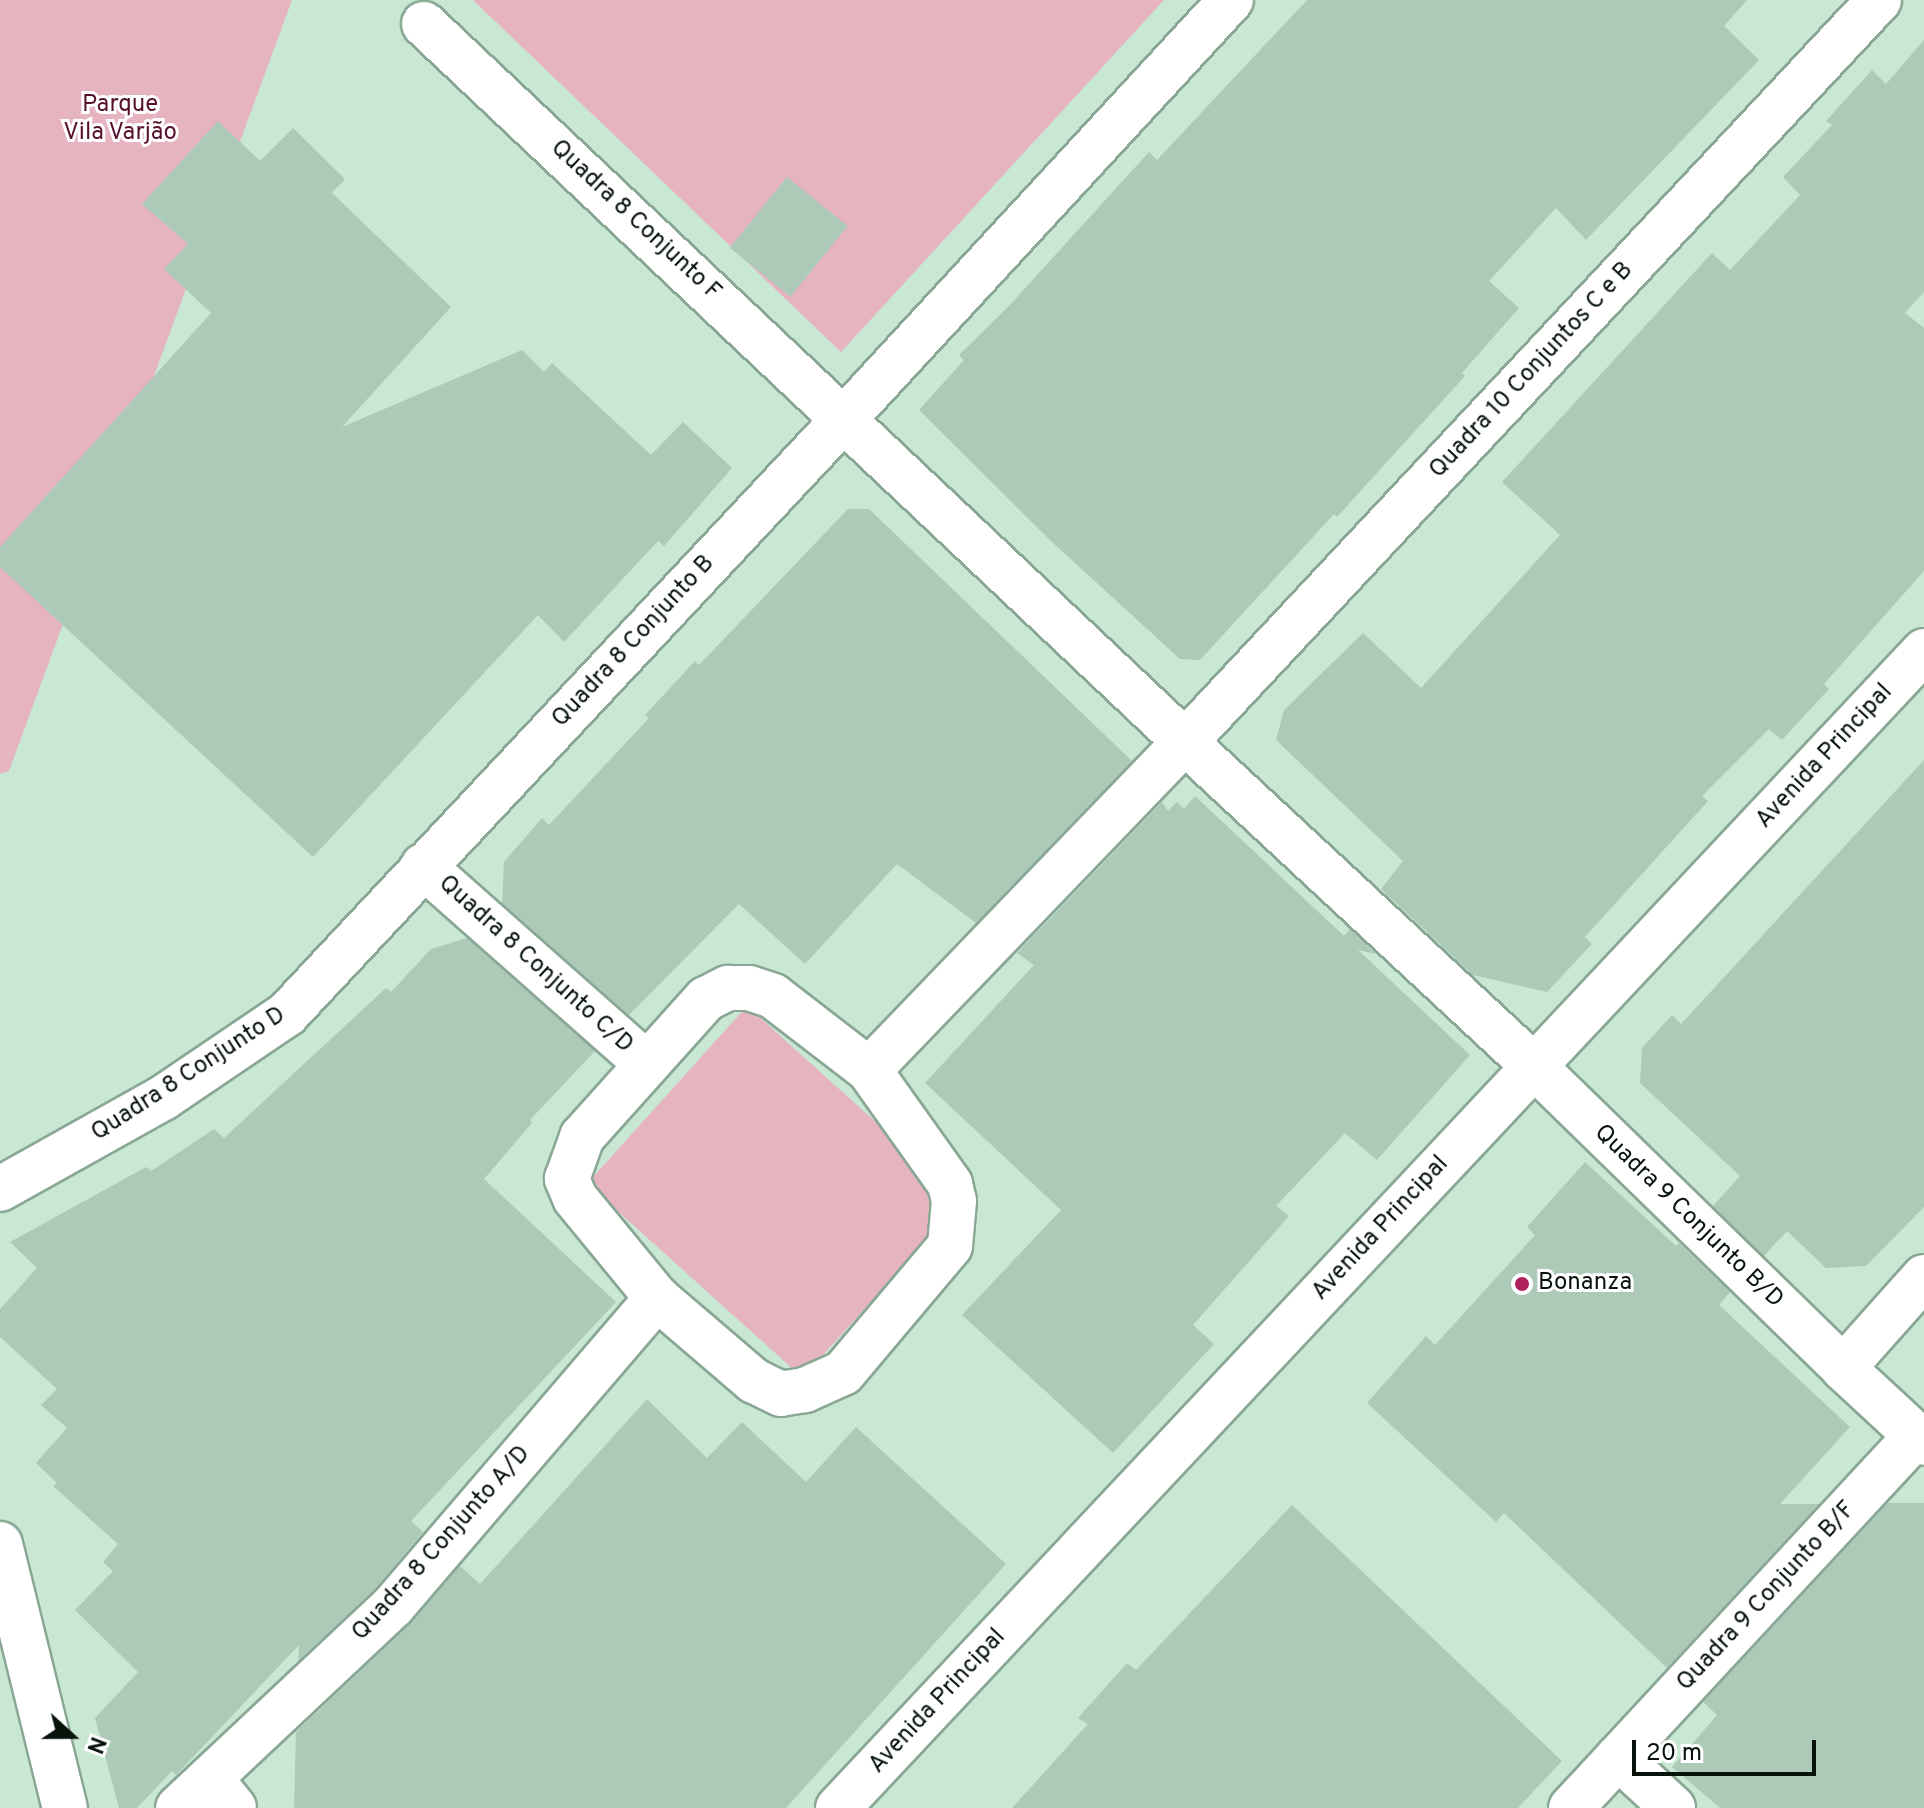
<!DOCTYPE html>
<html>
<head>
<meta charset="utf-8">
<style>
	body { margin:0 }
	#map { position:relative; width:1924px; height:1808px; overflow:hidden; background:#c9e8d4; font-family:Overpass,sans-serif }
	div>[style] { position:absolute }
	.green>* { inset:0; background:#e6b3c1; transform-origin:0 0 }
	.building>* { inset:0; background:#accab7; transform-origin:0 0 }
	.roads { filter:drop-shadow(2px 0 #89a794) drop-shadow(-2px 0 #89a794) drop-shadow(0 2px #89a794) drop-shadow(0 -2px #89a794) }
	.minor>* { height:44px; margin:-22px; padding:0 22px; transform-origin:22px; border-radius:22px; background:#fff }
	.dots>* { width:22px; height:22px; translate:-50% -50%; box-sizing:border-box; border:4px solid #fff; border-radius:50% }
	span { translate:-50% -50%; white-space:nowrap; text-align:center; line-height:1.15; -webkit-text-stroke:6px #fff; paint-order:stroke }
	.park-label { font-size:24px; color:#56102d }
	.street-label { font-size:24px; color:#07120b }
	.poi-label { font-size:24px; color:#07120b }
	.left { translate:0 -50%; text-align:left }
	.north { position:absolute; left:32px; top:1696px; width:80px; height:80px; -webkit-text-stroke:6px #fff; paint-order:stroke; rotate:111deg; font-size:22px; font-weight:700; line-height:32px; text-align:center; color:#07120b }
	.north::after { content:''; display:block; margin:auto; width:28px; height:36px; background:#07120b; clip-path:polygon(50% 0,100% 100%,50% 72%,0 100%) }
	.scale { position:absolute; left:1632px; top:1740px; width:184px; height:36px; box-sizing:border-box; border:4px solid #07120b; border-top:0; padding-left:10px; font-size:24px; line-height:28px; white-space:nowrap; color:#07120b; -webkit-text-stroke:6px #fff; paint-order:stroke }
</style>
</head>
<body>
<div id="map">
	<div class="green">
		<div style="clip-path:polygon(0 0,292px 0,9px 771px,0 774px)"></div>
		<div style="clip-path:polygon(473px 0,1164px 0,841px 352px)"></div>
		<div style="left:747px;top:1006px;width:290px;height:239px;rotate:42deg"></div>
	</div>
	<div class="building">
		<div style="clip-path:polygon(1307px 0,1747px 0,1724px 26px,1759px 60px,1586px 240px,1556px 208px,1489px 281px,1519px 308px,1462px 373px,1465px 376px,1337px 517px,1334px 514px,1200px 660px,1180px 659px,1053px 543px,919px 410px,964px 360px,959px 355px,1008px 307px,1149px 152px,1157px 160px)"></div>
		<div style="clip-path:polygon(1924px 40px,1924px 292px,1905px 313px,1924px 328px,1924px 571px,1824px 684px,1829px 689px,1782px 740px,1769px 729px,1702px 796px,1708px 801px,1585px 937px,1592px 944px,1547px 992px,1473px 975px,1381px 889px,1403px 861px,1276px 740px,1284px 710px,1363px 633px,1421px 688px,1560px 535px,1502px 482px,1712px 253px,1730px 270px,1800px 195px,1783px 177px,1832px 125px,1826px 121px,1872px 70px,1886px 84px)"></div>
		<div style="clip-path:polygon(218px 121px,260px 161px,293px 128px,345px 179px,332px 193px,451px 307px,342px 427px,522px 350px,544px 372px,552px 363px,651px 455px,683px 422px,732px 468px,664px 546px,658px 541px,564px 642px,538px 615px,313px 857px,0 567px,0 547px,211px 313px,164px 269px,188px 244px,142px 204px)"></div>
		<div style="left:787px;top:177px;width:78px;height:91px;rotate:39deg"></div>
		<div style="clip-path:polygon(848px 509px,869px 509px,1132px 761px,976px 923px,897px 864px,805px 964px,739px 904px,629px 1015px,502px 903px,504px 862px,542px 818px,549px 825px,649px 718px,645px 715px,695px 661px,699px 665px)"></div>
		<div style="clip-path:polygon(1924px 760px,1924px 1207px,1866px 1266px,1826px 1268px,1787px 1231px,1764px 1256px,1713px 1206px,1740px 1176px,1640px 1083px,1642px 1048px,1672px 1015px,1681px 1024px)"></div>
		<div style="clip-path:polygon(1195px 796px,1344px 936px,1350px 929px,1376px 954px,1358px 950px,1470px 1055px,1377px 1160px,1345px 1133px,1276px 1206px,1289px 1216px,1193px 1325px,1214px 1344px,1113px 1453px,962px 1315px,1061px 1210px,925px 1083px,1034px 965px,1017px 953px,1162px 802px,1168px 811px,1177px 802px,1184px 809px)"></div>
		<div style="clip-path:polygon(467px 938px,595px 1051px,530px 1120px,532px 1123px,484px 1179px,616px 1302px,411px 1521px,423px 1532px,375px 1589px,298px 1661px,299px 1645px,176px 1775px,172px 1771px,137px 1808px,119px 1808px,95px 1718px,138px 1672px,75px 1610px,113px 1571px,103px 1562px,118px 1544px,53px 1486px,57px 1483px,36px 1463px,67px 1428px,41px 1405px,57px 1389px,0 1337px,0 1309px,37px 1268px,10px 1242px,146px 1167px,151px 1171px,214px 1129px,224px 1138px,386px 988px,391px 992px,431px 949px)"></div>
		<div style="clip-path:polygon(1585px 1162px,1676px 1246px,1679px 1243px,1730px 1292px,1719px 1305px,1850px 1427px,1780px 1504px,1819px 1504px,1667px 1668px,1504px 1513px,1496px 1522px,1367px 1403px,1426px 1336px,1435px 1345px,1535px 1235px,1527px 1227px)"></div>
		<div style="clip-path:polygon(647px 1399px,707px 1458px,742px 1422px,806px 1482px,856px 1427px,1006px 1564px,786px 1808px,294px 1808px,296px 1732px,410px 1624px,460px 1566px,480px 1584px)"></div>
		<div style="clip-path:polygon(1888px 1503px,1924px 1503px,1924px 1808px,1720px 1808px,1672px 1767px,1717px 1715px,1703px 1702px)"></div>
		<div style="clip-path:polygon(1292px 1505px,1562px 1761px,1518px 1808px,1012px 1808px,1088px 1724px,1078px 1718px,1127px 1663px,1136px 1670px)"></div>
	</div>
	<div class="roads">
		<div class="minor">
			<div style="left:424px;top:24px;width:1046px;rotate:43.33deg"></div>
			<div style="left:1185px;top:742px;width:476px;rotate:42.9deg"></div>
			<div style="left:1534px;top:1066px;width:432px;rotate:44.3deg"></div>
			<div style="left:1843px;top:1368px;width:110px;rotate:42.8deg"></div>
			<div style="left:423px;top:866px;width:299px;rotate:41.5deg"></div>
			<div style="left:728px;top:988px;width:21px"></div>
			<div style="left:749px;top:988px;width:25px;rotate:18deg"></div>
			<div style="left:773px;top:996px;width:121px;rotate:37.6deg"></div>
			<div style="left:869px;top:1070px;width:140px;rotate:54.6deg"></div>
			<div style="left:950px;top:1184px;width:17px;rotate:77deg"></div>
			<div style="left:954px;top:1201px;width:45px;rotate:95.1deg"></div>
			<div style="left:950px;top:1246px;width:166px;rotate:130.1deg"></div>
			<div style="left:843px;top:1373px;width:42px;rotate:155.9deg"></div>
			<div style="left:805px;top:1390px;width:24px;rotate:171deg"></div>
			<div style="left:781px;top:1394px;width:30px;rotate:-154deg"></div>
			<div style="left:754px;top:1381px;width:128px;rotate:-139.4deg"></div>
			<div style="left:657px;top:1298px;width:129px;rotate:-129.4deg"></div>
			<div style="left:575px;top:1198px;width:21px;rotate:-113deg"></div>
			<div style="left:567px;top:1179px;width:45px;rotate:-70.3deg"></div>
			<div style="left:582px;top:1137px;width:186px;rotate:-48.1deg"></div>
			<div style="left:706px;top:999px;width:25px;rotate:-27deg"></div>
			<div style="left:869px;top:1070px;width:455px;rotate:-46.1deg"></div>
			<div style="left:1185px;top:742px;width:1016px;rotate:-46.91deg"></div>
			<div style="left:0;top:1189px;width:187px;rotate:-29.2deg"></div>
			<div style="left:163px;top:1098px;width:150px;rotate:-34.1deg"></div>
			<div style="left:287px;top:1014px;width:816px;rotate:-46.89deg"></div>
			<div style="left:845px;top:418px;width:569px;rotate:-47.28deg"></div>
			<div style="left:1843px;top:1368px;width:122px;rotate:-48.3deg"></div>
			<div style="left:0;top:1544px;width:272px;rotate:76.2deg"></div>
			<div style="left:1618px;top:1757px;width:75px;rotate:42.8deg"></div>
			<div style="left:210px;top:1778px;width:38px;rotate:51deg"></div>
			<div style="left:178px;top:1808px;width:295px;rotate:-43.2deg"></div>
			<div style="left:393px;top:1606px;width:406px;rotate:-49.4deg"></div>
			<div style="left:838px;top:1808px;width:1587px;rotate:-46.81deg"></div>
			<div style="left:1571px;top:1808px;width:507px;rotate:-47.16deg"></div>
		</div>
	</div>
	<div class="dots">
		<div style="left:1522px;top:1284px;background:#ae225e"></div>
	</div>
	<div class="park-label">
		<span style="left:120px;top:120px">Parque<br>Vila Varjão</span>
	</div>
	<div class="street-label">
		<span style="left:635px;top:221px;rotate:43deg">Quadra 8 Conjunto F</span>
		<span style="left:1532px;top:371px;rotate:-47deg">Quadra 10 Conjuntos C e B</span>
		<span style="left:634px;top:642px;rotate:-47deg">Quadra 8 Conjunto B</span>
		<span style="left:1825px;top:757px;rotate:-47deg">Avenida Principal</span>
		<span style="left:535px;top:965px;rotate:42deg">Quadra 8 Conjunto C/D</span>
		<span style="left:189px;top:1075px;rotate:-33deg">Quadra 8 Conjunto D</span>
		<span style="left:1688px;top:1217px;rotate:44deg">Quadra 9 Conjunto B/D</span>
		<span style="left:1381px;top:1229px;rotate:-47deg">Avenida Principal</span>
		<span style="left:442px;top:1544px;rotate:-48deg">Quadra 8 Conjunto A/D</span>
		<span style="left:1767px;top:1597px;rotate:-47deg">Quadra 9 Conjunto B/F</span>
		<span style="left:938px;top:1702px;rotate:-47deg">Avenida Principal</span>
	</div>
	<div class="poi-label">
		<span class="left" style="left:1538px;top:1284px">Bonanza</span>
	</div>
	<div class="north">N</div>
	<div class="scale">20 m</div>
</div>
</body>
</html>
